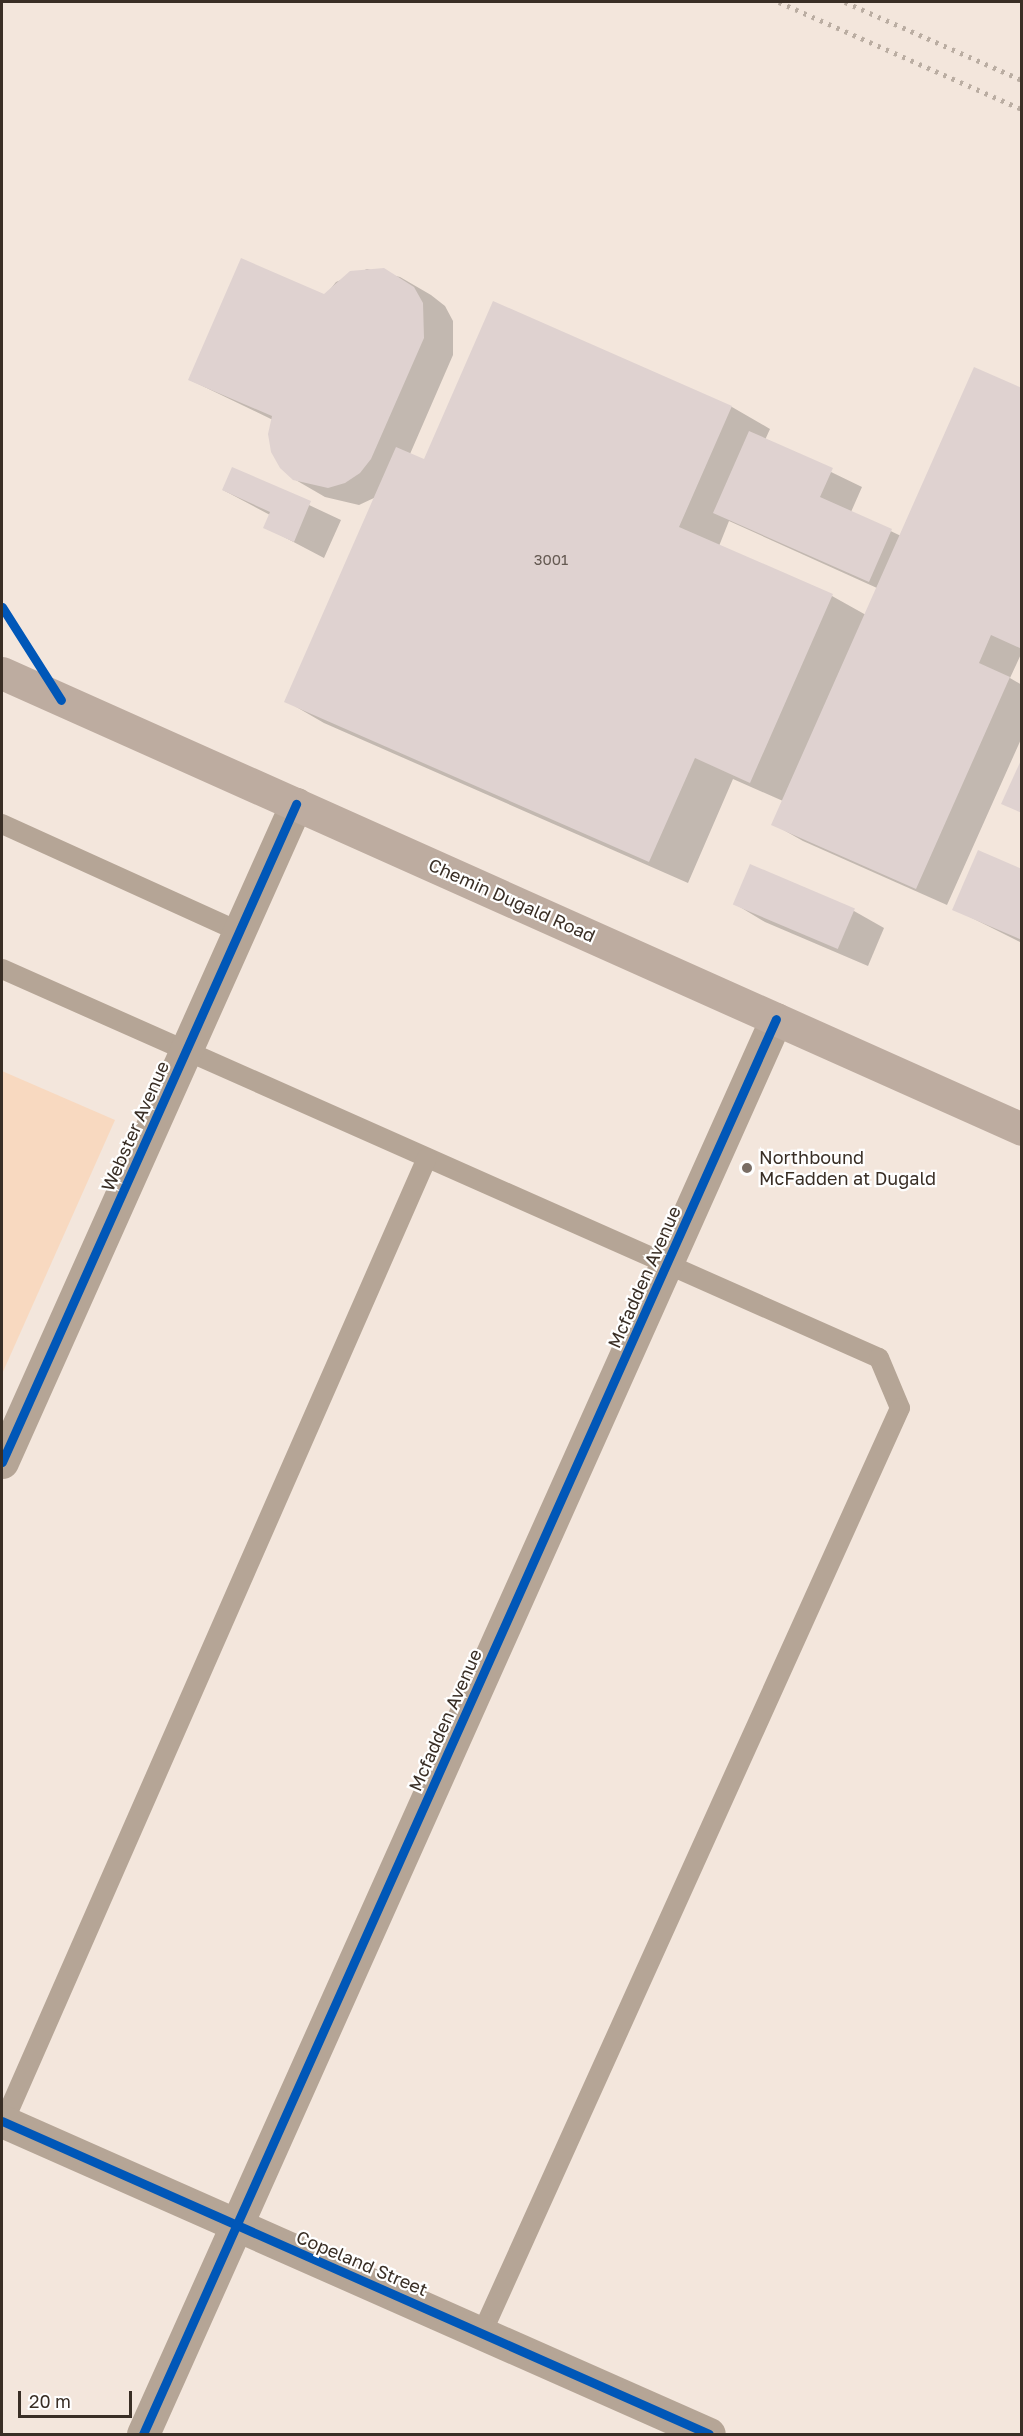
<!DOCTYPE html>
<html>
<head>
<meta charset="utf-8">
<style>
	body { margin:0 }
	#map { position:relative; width:1023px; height:2436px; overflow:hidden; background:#f3e6dc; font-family:"Golos Text",sans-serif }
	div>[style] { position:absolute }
	.green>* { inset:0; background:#f8d9c0 }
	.shadow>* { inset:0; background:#0003 }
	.building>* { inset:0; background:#dfd2d0; transform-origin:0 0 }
	.service>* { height:20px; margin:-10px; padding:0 10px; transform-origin:10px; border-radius:10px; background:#b5a596 }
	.minor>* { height:33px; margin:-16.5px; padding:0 16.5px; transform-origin:16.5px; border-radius:16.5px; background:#b5a596 }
	.secondary>* { height:33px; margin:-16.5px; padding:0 16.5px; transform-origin:16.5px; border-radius:16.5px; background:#bdaca0 }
	.rail>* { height:4.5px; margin-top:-2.25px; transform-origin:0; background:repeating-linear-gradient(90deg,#baada2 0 3px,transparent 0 9px) }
	.cycleway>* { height:9px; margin:-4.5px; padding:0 4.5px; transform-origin:4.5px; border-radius:4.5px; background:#0057b8 }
	.dots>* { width:16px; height:16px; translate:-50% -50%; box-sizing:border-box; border:3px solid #fff; border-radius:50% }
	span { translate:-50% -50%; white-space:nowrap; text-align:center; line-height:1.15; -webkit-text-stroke:4.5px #fff; paint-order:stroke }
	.number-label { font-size:15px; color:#655a52 }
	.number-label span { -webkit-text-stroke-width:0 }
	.street-label { font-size:18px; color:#392e25 }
	.poi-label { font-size:18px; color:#392e25 }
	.left { translate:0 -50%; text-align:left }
	.frame { position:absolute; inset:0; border:3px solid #392e25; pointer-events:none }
	.scale { position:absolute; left:18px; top:2391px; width:114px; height:27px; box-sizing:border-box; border:3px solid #392e25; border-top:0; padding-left:8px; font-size:18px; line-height:21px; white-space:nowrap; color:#392e25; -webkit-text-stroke:4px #fff; paint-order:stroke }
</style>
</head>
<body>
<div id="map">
	<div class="green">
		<div style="clip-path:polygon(2px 1071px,115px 1120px,2px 1374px)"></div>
	</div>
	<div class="shadow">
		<div style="clip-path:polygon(evenodd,367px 269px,400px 277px,431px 295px,445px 306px,453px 321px,453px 355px,410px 454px,425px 461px,494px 303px,732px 407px,770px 429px,765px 440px,862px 487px,851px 512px,901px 536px,1022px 390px,1022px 652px,1010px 678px,1022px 685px,1022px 737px,947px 905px,803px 841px,773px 824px,783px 801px,733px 779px,688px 883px,324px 723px,286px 701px,376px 497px,359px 505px,325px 497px,294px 479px,273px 420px,190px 380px,325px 296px,336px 282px,367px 269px,729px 521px,877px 588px,866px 615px,832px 596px,719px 546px,729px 521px)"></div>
		<div style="clip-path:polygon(232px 469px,341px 520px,324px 558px,265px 527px,270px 515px,223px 490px)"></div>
		<div style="clip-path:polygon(1022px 871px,1022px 943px,954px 909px)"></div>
		<div style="clip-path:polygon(735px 904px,854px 911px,884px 928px,868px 966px,765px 922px)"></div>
	</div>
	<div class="building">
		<div style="clip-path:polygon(241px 258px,324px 294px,350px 271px,384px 268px,414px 287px,423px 303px,424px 338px,371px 459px,360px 473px,345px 483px,328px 488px,293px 480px,280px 468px,271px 452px,268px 434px,272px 416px,188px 380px)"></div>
		<div style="clip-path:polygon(493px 301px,732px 406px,679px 527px,833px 594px,750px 783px,695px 758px,649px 862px,284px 702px,396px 447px,424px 459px)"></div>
		<div style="clip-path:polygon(974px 367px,1022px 388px,1022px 649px,991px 635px,979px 663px,1010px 677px,916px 889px,771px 825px)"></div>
		<div style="clip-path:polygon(749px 431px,833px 468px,820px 497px,892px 529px,869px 582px,713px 513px)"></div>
		<div style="clip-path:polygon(232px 467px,311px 501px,294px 542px,263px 528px,270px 512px,222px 490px)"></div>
		<div style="clip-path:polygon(1022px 758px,1022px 813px,1001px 804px)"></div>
		<div style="clip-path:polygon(978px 850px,1022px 869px,1022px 940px,952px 910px)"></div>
		<div style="left:750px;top:864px;width:114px;height:44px;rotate:23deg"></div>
	</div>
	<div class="service">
		<div style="left:2px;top:824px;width:261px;rotate:24.4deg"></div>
		<div style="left:2px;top:969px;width:959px;rotate:23.92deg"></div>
		<div style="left:879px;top:1358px;width:54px;rotate:67.2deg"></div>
		<div style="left:900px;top:1408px;width:1015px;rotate:114.32deg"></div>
		<div style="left:2px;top:2126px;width:1057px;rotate:-66.3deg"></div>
	</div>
	<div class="minor">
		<div style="left:2px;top:1462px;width:721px;rotate:-65.92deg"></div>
		<div style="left:2px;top:2121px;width:773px;rotate:23.88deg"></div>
		<div style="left:143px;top:2434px;width:1550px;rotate:-65.9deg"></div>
	</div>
	<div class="secondary">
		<div style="left:2px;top:673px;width:1117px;rotate:24.09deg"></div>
	</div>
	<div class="rail">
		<div style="left:779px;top:2px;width:266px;rotate:23.8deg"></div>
		<div style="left:845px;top:2px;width:193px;rotate:23.8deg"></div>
	</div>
	<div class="cycleway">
		<div style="left:2px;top:607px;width:110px;rotate:57.6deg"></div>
		<div style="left:2px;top:1462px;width:721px;rotate:-65.92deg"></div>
		<div style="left:2px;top:2121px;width:773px;rotate:23.88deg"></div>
		<div style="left:143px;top:2434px;width:1550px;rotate:-65.9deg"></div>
	</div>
	<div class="dots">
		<div style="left:747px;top:1168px;background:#7a6e65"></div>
	</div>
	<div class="number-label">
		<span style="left:551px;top:560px">3001</span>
	</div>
	<div class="street-label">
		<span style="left:512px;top:900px;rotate:24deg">Chemin Dugald Road</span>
		<span style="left:135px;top:1126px;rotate:-66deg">Webster Avenue</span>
		<span style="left:644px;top:1277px;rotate:-66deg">Mcfadden Avenue</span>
		<span style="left:445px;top:1720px;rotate:-66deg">Mcfadden Avenue</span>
		<span style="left:362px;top:2263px;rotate:23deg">Copeland Street</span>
	</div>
	<div class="poi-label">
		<span class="left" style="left:759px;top:1168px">Northbound<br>McFadden at Dugald</span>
	</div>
	<div class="frame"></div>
	<div class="scale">20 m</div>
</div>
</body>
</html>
